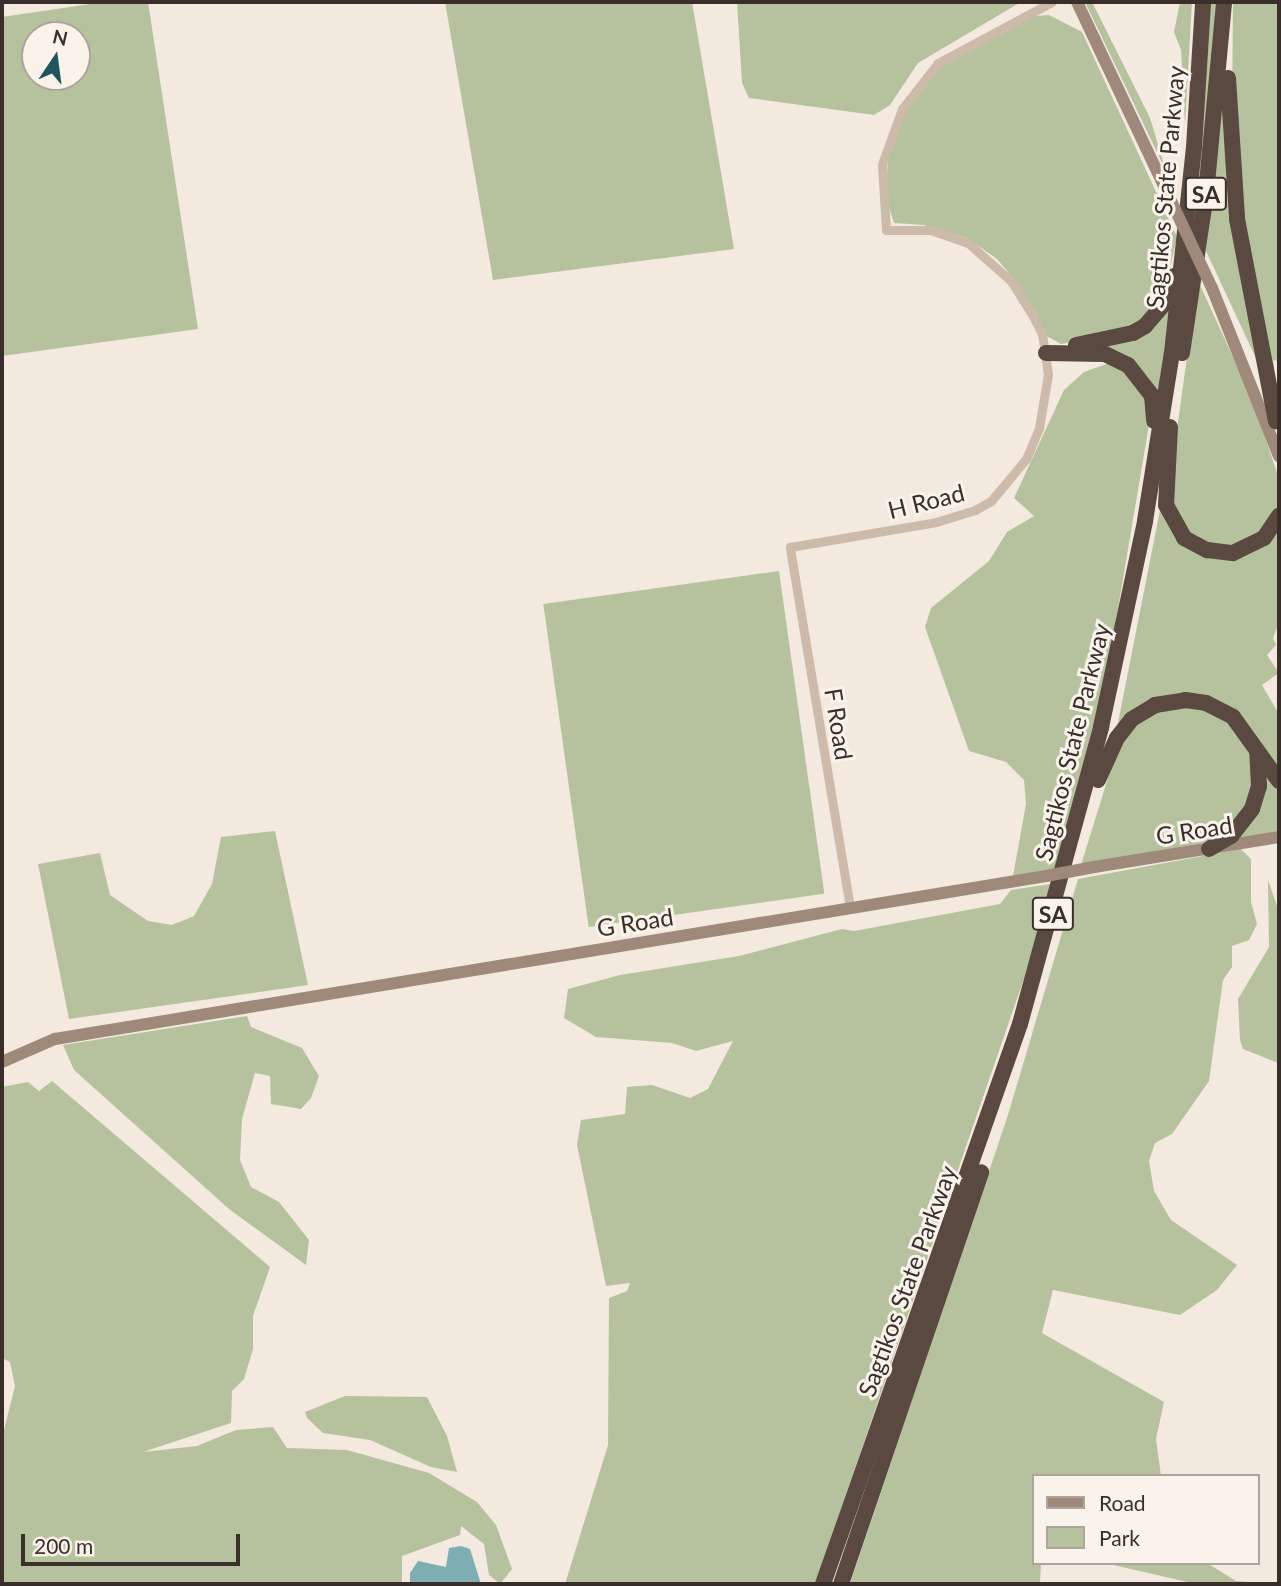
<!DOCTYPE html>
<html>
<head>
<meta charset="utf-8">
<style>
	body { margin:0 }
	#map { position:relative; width:1281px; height:1586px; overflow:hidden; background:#f3e9de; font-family:Lato,sans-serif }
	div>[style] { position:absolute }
	.green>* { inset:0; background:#b6c29e; transform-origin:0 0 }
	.water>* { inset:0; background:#7daeb1 }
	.street>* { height:9px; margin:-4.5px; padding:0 4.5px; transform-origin:4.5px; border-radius:4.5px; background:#ccbaaa }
	.secondary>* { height:12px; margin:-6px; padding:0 6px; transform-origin:6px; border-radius:6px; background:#9f897b }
	.highway>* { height:16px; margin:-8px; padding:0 8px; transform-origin:8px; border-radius:8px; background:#5a4940 }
	.secondary-bridge>* { height:12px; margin:-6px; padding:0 6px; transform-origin:6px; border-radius:6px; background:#9f897b }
	span { translate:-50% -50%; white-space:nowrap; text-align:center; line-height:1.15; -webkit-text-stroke:6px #faf3eb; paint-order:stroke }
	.shield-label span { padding:2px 5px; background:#faf3eb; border:2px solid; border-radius:5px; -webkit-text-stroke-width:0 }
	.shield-label { font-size:23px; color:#392e29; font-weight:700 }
	.street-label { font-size:24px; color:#392e29 }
	.frame { position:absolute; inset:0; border:4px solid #392e29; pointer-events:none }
	.legend { position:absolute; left:1032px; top:1474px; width:228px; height:91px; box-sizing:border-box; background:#faf3eb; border:2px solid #ada49d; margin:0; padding:9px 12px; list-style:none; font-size:21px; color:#392e29 }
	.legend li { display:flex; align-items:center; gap:14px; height:35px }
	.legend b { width:35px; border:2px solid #ada49d }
	.north { position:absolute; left:21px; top:21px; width:70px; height:70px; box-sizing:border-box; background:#faf3eb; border:2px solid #ada49d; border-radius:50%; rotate:13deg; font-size:19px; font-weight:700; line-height:28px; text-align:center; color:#392e29 }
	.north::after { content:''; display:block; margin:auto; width:24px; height:32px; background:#1e565b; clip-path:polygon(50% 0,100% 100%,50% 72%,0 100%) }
	.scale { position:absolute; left:21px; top:1534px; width:219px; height:32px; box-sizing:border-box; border:4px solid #392e29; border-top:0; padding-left:9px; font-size:21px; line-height:24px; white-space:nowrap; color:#392e29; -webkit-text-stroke:5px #faf3eb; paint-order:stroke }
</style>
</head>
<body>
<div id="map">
	<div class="green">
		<div style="clip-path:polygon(evenodd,104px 2px,148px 2px,198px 329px,2px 356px,2px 17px,104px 2px,35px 35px,77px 35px,77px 77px,35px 77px,35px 35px)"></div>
		<div style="clip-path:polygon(445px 2px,692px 2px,734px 249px,493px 280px)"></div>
		<div style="clip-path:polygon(737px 2px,1021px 2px,918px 63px,890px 105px,874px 115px,749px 98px,742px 83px)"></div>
		<div style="clip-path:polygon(1085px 2px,1092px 2px,1150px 118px,1166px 171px)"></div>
		<div style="clip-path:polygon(1180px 2px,1192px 2px,1185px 125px,1181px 50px,1174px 32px)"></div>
		<div style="clip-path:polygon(1209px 2px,1220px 2px,1197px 223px,1193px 218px)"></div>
		<div style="clip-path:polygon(1233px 2px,1279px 2px,1279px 361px,1273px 360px,1279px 406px,1250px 280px,1232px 109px)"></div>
		<div style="clip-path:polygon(1049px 15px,1082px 32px,1177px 237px,1164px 295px,1146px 320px,1120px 334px,1061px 344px,1045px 335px,1018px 284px,997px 259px,967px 238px,924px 225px,894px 223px,886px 198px,888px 158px,902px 116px,925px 82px,957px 53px,1035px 16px)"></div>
		<div style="clip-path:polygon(1221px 109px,1225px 110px,1260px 367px,1206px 251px,1200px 285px,1253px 401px,1279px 479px,1278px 505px,1270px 527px,1231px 550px,1187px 536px,1173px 515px,1172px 466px)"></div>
		<div style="clip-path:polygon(1173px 296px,1159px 409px,1148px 377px,1134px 363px,1098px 348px,1118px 343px)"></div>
		<div style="clip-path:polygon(1115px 361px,1152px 407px,1109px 662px,1060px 869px,1013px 876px,1026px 804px,1024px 780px,1006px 762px,969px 751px,925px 627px,931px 608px,989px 561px,1007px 532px,1034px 516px,1014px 498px,1064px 390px,1084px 372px)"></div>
		<div style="clip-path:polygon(1161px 505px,1205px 556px,1279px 526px,1279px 623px,1273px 638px,1276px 645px,1267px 655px,1279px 673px,1262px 685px,1279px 714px,1279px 775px,1235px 715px,1183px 696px,1117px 728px)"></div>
		<div style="left:779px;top:571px;width:326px;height:238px;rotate:82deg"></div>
		<div style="clip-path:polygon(1199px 706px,1231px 723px,1251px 749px,1256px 781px,1251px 805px,1220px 840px,1081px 865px,1117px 749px,1129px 727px,1161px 708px)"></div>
		<div style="clip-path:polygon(1264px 769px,1279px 789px,1279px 834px,1233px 839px)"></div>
		<div style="clip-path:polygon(275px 831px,308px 985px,69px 1019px,38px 864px,100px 853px,110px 895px,148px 921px,172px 925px,194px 916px,212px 884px,221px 837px)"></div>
		<div style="clip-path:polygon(1241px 849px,1251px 859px,1251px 902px,1257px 924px,1249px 940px,1232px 946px,1232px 967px,1223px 980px,1209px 1081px,1172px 1134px,1155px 1143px,1149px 1161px,1154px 1191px,1171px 1220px,1237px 1265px,1217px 1290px,1180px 1315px,1053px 1290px,1042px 1333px,1164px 1402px,1156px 1439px,1161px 1476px,1034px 1476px,1034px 1563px,1041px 1563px,1040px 1584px,850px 1584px,1008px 1115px,1078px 879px)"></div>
		<div style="clip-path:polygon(1268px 880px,1279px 912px,1278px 1063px,1243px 1049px,1240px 1040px,1238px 999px,1269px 947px)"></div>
		<div style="clip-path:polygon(1057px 883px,815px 1584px,565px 1584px,608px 1445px,609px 1298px,627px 1291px,630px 1283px,606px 1286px,577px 1145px,581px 1120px,625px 1114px,627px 1087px,652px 1085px,690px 1098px,708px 1089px,733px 1041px,696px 1051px,672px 1043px,596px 1037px,564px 1018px,568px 989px,620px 975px,739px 956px,842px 929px,854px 931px,1000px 904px,1011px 890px)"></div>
		<div style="clip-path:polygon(247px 1016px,251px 1027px,302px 1048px,319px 1076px,311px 1098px,301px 1109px,271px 1104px,270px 1076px,255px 1073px,242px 1119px,240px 1160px,251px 1187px,279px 1202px,309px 1240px,306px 1265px,229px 1209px,74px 1070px,63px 1045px)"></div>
		<div style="clip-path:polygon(52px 1081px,270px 1267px,253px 1316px,253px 1349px,244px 1379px,232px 1391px,231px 1423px,143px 1452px,197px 1446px,236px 1430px,273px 1427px,287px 1448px,347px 1450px,429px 1473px,477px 1502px,496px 1525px,512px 1569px,500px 1584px,489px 1575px,484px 1544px,461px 1526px,460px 1535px,402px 1556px,402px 1584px,2px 1584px,2px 1438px,15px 1386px,10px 1362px,2px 1358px,2px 1087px,28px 1082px,39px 1091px)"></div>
		<div style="clip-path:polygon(345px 1396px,427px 1397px,447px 1436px,457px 1472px,431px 1467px,370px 1440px,323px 1433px,307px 1418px,305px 1412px)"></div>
		<div style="clip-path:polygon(1105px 1563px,1207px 1563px,1236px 1581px,1279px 1584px,1196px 1584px)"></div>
	</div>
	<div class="water">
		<div style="clip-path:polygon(461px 1546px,470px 1549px,481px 1584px,410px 1584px,410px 1573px,418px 1561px,446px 1567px,449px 1548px)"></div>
	</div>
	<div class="street">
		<div style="left:850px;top:907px;width:365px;rotate:-99.5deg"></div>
		<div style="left:790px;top:547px;width:148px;rotate:-9.7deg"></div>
		<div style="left:936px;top:522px;width:41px;rotate:-17.1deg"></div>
		<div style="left:975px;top:510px;width:18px;rotate:-29deg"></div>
		<div style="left:991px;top:501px;width:55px;rotate:-50.2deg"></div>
		<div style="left:1026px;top:459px;width:34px;rotate:-67deg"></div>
		<div style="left:1039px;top:428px;width:55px;rotate:-80.5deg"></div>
		<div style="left:1048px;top:374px;width:40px;rotate:-98.5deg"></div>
		<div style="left:1042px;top:334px;width:20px;rotate:-117deg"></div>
		<div style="left:1033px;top:316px;width:41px;rotate:-122.2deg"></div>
		<div style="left:1011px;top:281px;width:57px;rotate:-138.5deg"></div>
		<div style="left:968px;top:243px;width:39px;rotate:-161deg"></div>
		<div style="left:931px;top:230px;width:45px;rotate:180deg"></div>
		<div style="left:886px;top:230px;width:66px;rotate:-93.5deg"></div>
		<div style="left:882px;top:164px;width:59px;rotate:-70deg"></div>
		<div style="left:902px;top:109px;width:58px;rotate:-52deg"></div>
		<div style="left:938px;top:63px;width:129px;rotate:-28.2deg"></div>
	</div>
	<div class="secondary">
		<div style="left:1077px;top:2px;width:208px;rotate:64.7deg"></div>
		<div style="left:1212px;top:288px;width:181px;rotate:68.3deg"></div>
		<div style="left:1094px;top:867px;width:187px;rotate:-9.2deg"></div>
		<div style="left:2px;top:1062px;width:58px;rotate:-23.5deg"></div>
		<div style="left:55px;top:1039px;width:1004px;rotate:-9.34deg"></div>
	</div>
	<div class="highway">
		<div style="left:1228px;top:78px;width:141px;rotate:86.3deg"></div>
		<div style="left:1237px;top:219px;width:206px;rotate:79.1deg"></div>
		<div style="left:1076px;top:345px;width:58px;rotate:-11.9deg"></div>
		<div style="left:1133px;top:333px;width:14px;rotate:-30deg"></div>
		<div style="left:1145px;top:326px;width:28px;rotate:-49deg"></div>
		<div style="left:1163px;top:305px;width:31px;rotate:-69deg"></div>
		<div style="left:1046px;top:353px;width:59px;rotate:1deg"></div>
		<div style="left:1105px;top:354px;width:25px;rotate:26deg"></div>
		<div style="left:1128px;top:365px;width:39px;rotate:52deg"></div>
		<div style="left:1152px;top:396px;width:25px;rotate:85deg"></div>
		<div style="left:1182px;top:353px;width:161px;rotate:-81.4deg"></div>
		<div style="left:1206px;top:194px;width:193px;rotate:-84.6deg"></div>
		<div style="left:1170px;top:427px;width:78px;rotate:92.9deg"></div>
		<div style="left:1166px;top:505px;width:38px;rotate:61deg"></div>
		<div style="left:1184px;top:538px;width:26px;rotate:28deg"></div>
		<div style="left:1207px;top:550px;width:26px;rotate:7deg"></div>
		<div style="left:1233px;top:553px;width:34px;rotate:-26deg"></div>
		<div style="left:1264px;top:538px;width:27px;rotate:-56deg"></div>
		<div style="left:1098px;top:780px;width:46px;rotate:-65.7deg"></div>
		<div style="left:1117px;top:738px;width:24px;rotate:-52deg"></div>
		<div style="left:1132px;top:719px;width:27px;rotate:-31deg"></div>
		<div style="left:1155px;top:705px;width:30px;rotate:-9deg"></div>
		<div style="left:1185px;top:700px;width:21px;rotate:8deg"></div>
		<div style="left:1206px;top:703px;width:30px;rotate:27deg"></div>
		<div style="left:1233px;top:717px;width:79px;rotate:54.3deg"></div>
		<div style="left:1209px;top:849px;width:26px;rotate:-31deg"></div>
		<div style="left:1231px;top:836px;width:34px;rotate:-52deg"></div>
		<div style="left:1252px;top:809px;width:24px;rotate:-73deg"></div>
		<div style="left:1259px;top:786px;width:34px;rotate:-93deg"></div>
		<div style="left:823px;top:1584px;width:594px;rotate:-70.62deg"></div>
		<div style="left:1020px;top:1024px;width:308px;rotate:-74.7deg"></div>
		<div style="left:1101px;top:727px;width:211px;rotate:-77.9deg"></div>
		<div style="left:1145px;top:521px;width:170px;rotate:-80.9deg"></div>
		<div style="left:1172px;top:353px;width:207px;rotate:-83.9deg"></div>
		<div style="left:1194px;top:147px;width:145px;rotate:-86.4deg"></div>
		<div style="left:841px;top:1584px;width:435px;rotate:-71.2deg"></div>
	</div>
	<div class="secondary-bridge">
		<div style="left:1166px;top:190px;width:108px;rotate:64.9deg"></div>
		<div style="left:1046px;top:876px;width:49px;rotate:-10.6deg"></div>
	</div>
	<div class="shield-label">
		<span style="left:1206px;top:194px">SA</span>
		<span style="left:1053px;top:914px">SA</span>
	</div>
	<div class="street-label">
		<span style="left:1165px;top:187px;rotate:-85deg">Sagtikos State Parkway</span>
		<span style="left:926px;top:501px;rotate:-14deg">H Road</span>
		<span style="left:839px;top:724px;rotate:81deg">F Road</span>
		<span style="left:1072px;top:742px;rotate:-76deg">Sagtikos State Parkway</span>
		<span style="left:1194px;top:830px;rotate:-9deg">G Road</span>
		<span style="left:635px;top:922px;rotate:-9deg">G Road</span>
		<span style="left:907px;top:1281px;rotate:-70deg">Sagtikos State Parkway</span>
	</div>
	<div class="frame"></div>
	<ul class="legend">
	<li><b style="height:9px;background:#9f897b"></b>Road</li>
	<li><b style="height:19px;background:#b6c29e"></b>Park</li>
	</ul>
	<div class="north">N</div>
	<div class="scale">200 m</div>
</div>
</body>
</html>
